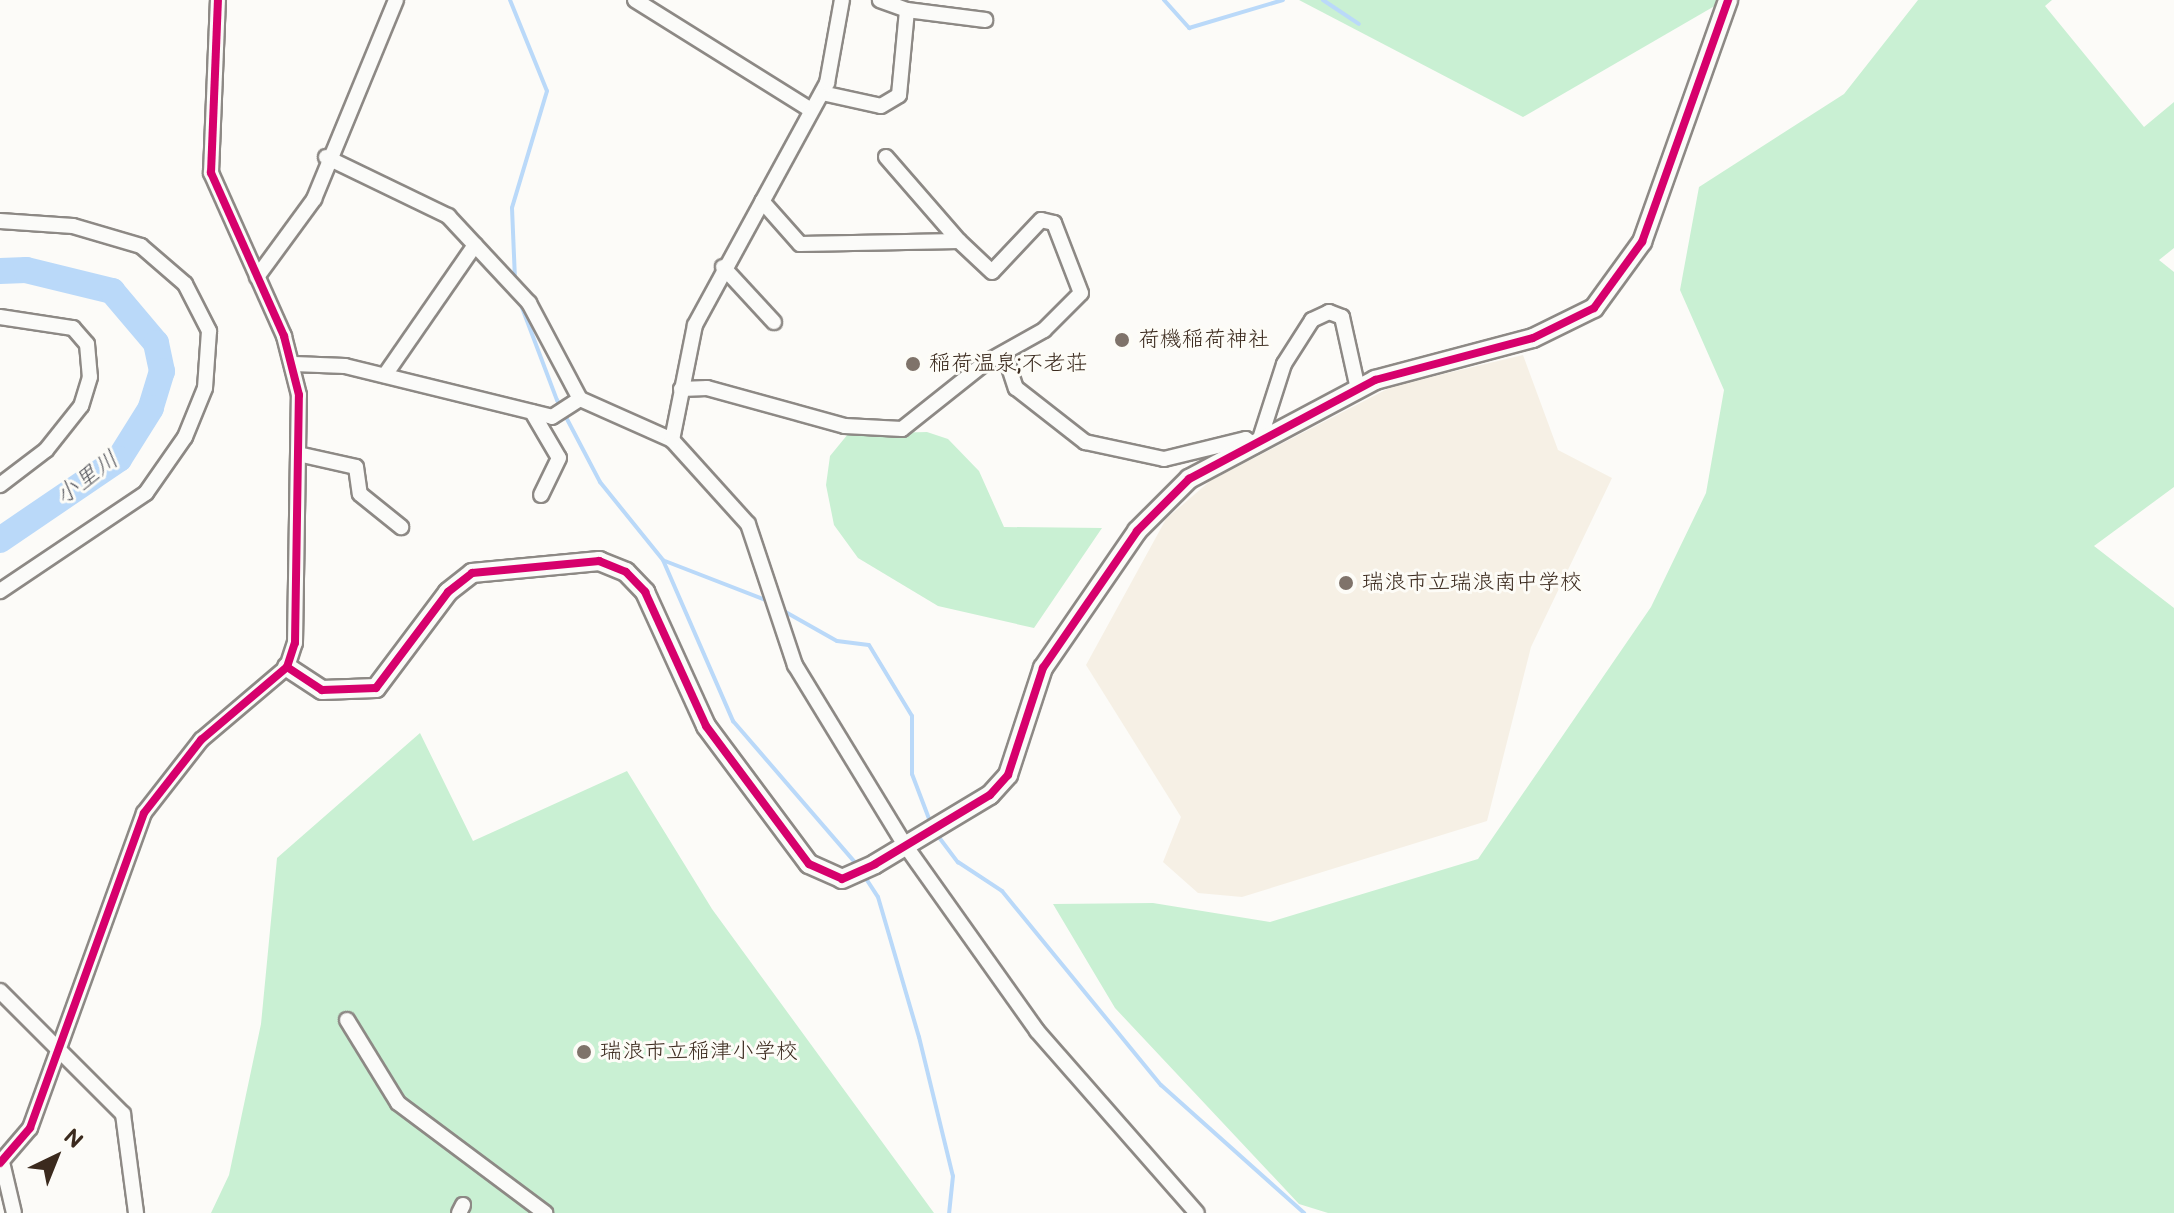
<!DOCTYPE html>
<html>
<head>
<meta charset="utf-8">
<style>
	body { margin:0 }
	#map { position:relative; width:2174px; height:1213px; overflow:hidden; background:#fcfbf8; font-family:"Balsamiq Sans","Klee One",sans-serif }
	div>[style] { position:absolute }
	.built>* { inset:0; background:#f6f0e5 }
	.green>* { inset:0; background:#c9f0d3 }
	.stream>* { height:4px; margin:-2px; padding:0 2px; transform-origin:2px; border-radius:2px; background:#bad9f9 }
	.river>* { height:26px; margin:-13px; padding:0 13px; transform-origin:13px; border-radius:13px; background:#bad9f9 }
	.roads { filter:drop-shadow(2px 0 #8d8985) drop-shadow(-2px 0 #8d8985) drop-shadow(0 2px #8d8985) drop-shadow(0 -2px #8d8985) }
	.street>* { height:14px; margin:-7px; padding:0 7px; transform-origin:7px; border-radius:7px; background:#fbfbf9 }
	.secondary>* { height:18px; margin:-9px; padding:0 9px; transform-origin:9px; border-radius:9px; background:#fbfbf9 }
	.cycleway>* { height:8px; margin:-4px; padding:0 4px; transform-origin:4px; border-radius:4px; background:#d6006c }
	.dots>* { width:22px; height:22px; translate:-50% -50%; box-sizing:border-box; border:4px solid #fdfcf7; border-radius:50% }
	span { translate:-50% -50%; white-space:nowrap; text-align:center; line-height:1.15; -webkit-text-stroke:6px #fdfcf7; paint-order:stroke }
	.poi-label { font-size:22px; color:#3b2a1e }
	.left { translate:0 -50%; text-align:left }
	.water-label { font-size:24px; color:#595a60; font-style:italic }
	.north { position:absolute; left:16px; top:1117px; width:80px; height:80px; -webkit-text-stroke:6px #fdfcf7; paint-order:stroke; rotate:43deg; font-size:22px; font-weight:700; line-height:32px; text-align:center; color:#3b2a1e }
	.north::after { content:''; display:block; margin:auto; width:28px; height:36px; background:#3b2a1e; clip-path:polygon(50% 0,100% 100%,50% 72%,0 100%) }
</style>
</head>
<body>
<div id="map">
	<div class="built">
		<div style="clip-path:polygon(1523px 355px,1558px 450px,1612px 478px,1531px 647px,1487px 821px,1242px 897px,1198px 893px,1163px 862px,1181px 817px,1086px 665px,1166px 519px,1210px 481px,1393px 386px)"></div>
	</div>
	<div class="green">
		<div style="clip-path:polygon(1299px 0,1725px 0,1523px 117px)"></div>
		<div style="clip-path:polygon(1918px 0,2052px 0,2045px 6px,2144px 127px,2174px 102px,2174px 248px,2159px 260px,2174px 272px,2174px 487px,2094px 546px,2174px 608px,2174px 1213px,1328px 1213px,1299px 1204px,1115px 1008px,1053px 904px,1153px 903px,1270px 922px,1478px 859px,1651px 607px,1706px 493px,1724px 390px,1680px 290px,1699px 187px,1844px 94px)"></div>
		<div style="clip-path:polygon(927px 432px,948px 439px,979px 471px,1004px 527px,1102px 528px,1034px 628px,938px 606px,858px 558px,834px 525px,826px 485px,830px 456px,848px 434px)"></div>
		<div style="clip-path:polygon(420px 733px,473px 841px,627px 771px,712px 909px,934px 1213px,211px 1213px,229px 1175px,261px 1024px,277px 858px)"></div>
	</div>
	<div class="stream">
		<div style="left:510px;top:0;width:98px;rotate:67.9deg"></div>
		<div style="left:547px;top:91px;width:122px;rotate:106.7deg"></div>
		<div style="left:512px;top:208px;width:73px;rotate:87.6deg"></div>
		<div style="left:1164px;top:0;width:38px;rotate:48deg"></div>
		<div style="left:1189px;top:28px;width:98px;rotate:-16.6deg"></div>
		<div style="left:1323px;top:0;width:43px;rotate:33.7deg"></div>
		<div style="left:518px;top:297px;width:110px;rotate:69.3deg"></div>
		<div style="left:557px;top:400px;width:93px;rotate:62.3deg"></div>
		<div style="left:600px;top:482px;width:100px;rotate:51.1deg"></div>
		<div style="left:663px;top:560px;width:176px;rotate:66.5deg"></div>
		<div style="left:733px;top:721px;width:191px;rotate:49.2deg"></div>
		<div style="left:665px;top:561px;width:110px;rotate:21.2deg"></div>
		<div style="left:782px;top:610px;width:63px;rotate:29.4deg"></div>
		<div style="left:837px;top:641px;width:32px;rotate:7deg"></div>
		<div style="left:869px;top:645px;width:83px;rotate:58.8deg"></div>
		<div style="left:912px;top:716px;width:58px;rotate:90deg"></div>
		<div style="left:912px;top:774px;width:53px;rotate:69.2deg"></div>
		<div style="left:935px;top:832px;width:38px;rotate:53deg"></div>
		<div style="left:958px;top:862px;width:53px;rotate:33.4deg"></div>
		<div style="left:1002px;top:891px;width:251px;rotate:50.7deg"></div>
		<div style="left:1161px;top:1085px;width:192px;rotate:41.8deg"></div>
		<div style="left:863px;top:874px;width:27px;rotate:57deg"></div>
		<div style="left:878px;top:897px;width:146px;rotate:73.7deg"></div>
		<div style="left:919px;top:1037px;width:143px;rotate:76.3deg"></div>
		<div style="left:953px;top:1176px;width:37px;rotate:96deg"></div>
	</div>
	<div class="river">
		<div style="left:0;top:271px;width:26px;rotate:-2deg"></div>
		<div style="left:26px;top:270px;width:89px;rotate:13.7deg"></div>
		<div style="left:112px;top:291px;width:68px;rotate:49.8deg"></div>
		<div style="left:156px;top:343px;width:29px;rotate:78deg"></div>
		<div style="left:162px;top:371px;width:39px;rotate:107deg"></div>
		<div style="left:151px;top:408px;width:60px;rotate:122.1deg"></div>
		<div style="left:119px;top:459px;width:144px;rotate:145.8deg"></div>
	</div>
	<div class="roads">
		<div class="street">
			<div style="left:635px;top:0;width:208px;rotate:32deg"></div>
			<div style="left:907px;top:10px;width:79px;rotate:7.3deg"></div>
			<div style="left:822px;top:93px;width:60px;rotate:12.4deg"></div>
			<div style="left:881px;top:106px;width:21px;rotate:-31deg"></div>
			<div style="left:899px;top:95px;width:85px;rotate:-84.6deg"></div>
			<div style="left:907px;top:10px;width:29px;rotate:-160deg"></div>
			<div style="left:326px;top:157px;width:136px;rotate:25.8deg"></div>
			<div style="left:448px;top:216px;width:119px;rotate:47deg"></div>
			<div style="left:529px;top:303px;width:109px;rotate:62deg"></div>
			<div style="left:580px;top:399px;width:101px;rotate:24deg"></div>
			<div style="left:672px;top:440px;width:113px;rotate:47.9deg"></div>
			<div style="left:748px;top:524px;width:149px;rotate:71.6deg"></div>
			<div style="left:795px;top:665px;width:211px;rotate:58.6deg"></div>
			<div style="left:905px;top:845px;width:228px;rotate:54.6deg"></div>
			<div style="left:1037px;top:1031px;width:242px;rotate:48.7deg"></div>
			<div style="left:886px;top:157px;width:111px;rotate:49deg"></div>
			<div style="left:0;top:221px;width:73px;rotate:3.9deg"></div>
			<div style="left:73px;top:226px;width:71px;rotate:16.4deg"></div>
			<div style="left:141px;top:246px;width:58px;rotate:40.8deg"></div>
			<div style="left:185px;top:284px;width:53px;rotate:62.9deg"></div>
			<div style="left:209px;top:331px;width:57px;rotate:94deg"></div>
			<div style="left:205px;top:388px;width:53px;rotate:112.2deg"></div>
			<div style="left:185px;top:437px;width:68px;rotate:124.9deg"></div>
			<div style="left:146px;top:493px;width:176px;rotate:146.1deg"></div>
			<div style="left:723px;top:267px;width:75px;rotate:47.2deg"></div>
			<div style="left:257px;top:277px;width:97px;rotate:-53.8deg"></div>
			<div style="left:314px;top:199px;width:215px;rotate:-67.6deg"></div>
			<div style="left:0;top:317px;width:74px;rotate:8.6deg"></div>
			<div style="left:73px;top:328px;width:21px;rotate:49deg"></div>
			<div style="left:87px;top:344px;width:33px;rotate:85deg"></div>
			<div style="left:90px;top:377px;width:30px;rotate:107deg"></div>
			<div style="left:81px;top:406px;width:56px;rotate:128.5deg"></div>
			<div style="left:46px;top:450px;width:58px;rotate:142.7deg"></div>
			<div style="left:1005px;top:355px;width:35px;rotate:72deg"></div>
			<div style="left:1016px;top:388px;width:88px;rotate:38deg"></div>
			<div style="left:1085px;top:442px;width:81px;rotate:12.1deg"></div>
			<div style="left:1164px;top:459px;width:84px;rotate:-13.7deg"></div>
			<div style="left:1246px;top:439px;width:11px;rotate:41deg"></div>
			<div style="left:294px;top:364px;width:51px;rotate:2.2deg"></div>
			<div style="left:345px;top:366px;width:213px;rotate:13.8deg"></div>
			<div style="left:552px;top:417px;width:33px;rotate:-33deg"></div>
			<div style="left:385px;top:375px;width:158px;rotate:-55.3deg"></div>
			<div style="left:681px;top:389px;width:26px;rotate:-2deg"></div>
			<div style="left:707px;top:388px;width:143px;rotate:15.4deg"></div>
			<div style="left:845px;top:426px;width:57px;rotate:3deg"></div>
			<div style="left:902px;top:429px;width:106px;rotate:-38.5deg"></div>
			<div style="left:985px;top:363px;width:68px;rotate:-29.2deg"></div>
			<div style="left:1044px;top:330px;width:52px;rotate:-45deg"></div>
			<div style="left:1081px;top:293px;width:75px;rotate:-111.1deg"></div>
			<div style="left:1054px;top:223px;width:13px;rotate:-167deg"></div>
			<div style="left:1041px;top:220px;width:71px;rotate:133.3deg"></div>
			<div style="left:992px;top:272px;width:45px;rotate:-136.8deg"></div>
			<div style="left:959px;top:241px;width:159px;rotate:178.9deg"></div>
			<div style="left:800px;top:244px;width:57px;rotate:-131.5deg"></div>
			<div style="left:532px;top:412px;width:53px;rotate:59.6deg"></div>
			<div style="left:559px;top:458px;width:41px;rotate:115.9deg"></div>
			<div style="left:672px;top:440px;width:117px;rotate:-78.7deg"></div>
			<div style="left:695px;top:325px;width:276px;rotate:-61.4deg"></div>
			<div style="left:827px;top:83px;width:84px;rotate:-79.8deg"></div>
			<div style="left:1259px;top:442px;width:82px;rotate:-72.2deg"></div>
			<div style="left:1284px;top:364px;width:52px;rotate:-57.5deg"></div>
			<div style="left:1312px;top:320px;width:19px;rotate:-25deg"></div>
			<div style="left:1329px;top:312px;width:14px;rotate:21deg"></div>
			<div style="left:1342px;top:317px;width:74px;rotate:77.5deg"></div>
			<div style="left:298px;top:454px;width:59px;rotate:12.6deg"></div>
			<div style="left:356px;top:467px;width:27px;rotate:82deg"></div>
			<div style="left:360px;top:494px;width:53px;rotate:38.8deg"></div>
			<div style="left:0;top:991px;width:174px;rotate:45deg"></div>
			<div style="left:123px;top:1114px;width:100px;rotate:82.5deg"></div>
			<div style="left:347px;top:1020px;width:97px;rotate:58.4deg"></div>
			<div style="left:398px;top:1103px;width:184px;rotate:36.8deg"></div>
			<div style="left:2px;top:1162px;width:52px;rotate:76.8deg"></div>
			<div style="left:0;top:1163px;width:46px;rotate:-49.4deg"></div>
			<div style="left:30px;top:1128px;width:335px;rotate:-70.1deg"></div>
			<div style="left:144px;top:813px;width:93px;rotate:-52deg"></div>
			<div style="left:201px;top:740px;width:113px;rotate:-40.3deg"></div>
			<div style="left:287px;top:667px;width:25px;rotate:-72deg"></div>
			<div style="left:295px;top:643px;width:248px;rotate:-89.1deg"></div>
			<div style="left:299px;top:395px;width:61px;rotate:-104.3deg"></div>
			<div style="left:284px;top:336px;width:179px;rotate:-114.1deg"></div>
			<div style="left:211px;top:173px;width:173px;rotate:-87.7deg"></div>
			<div style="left:459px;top:1213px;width:9px;rotate:-63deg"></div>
		</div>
		<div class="secondary">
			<div style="left:287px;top:667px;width:42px;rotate:33.3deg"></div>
			<div style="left:322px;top:690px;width:54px;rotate:-2.1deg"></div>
			<div style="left:376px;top:688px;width:120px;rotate:-53.1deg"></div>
			<div style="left:448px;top:592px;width:31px;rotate:-38deg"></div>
			<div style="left:472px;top:573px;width:128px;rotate:-5.4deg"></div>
			<div style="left:599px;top:561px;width:29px;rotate:22deg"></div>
			<div style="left:626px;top:572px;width:28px;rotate:46deg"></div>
			<div style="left:645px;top:592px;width:147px;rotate:65.5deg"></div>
			<div style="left:706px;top:726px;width:172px;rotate:53.3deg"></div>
			<div style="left:809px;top:864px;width:36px;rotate:24deg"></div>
			<div style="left:842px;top:879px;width:36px;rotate:-24deg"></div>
			<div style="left:875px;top:864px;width:134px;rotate:-31deg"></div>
			<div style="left:990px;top:795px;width:27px;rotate:-48deg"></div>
			<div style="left:1008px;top:775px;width:113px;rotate:-71.9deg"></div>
			<div style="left:1043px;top:668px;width:166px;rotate:-55.5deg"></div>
			<div style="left:1137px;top:531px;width:74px;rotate:-45deg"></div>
			<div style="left:1189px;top:479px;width:211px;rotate:-28deg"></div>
			<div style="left:1375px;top:380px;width:163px;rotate:-14.9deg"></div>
			<div style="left:1533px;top:338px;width:68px;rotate:-26.2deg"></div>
			<div style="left:1594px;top:308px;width:82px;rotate:-54deg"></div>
			<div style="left:1642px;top:242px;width:257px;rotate:-70.4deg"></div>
		</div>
	</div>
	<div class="cycleway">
		<div style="left:287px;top:667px;width:42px;rotate:33.3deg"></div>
		<div style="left:322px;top:690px;width:54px;rotate:-2.1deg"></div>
		<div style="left:376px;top:688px;width:120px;rotate:-53.1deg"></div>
		<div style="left:448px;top:592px;width:31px;rotate:-38deg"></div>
		<div style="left:472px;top:573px;width:128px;rotate:-5.4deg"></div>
		<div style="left:599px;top:561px;width:29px;rotate:22deg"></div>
		<div style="left:626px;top:572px;width:28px;rotate:46deg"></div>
		<div style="left:645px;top:592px;width:147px;rotate:65.5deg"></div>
		<div style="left:706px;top:726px;width:172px;rotate:53.3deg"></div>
		<div style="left:809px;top:864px;width:36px;rotate:24deg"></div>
		<div style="left:842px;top:879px;width:36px;rotate:-24deg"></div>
		<div style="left:875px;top:864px;width:134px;rotate:-31deg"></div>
		<div style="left:990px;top:795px;width:27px;rotate:-48deg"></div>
		<div style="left:1008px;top:775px;width:113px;rotate:-71.9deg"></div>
		<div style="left:1043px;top:668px;width:166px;rotate:-55.5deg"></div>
		<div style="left:1137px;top:531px;width:74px;rotate:-45deg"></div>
		<div style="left:1189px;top:479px;width:211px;rotate:-28deg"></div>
		<div style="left:1375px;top:380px;width:163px;rotate:-14.9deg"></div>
		<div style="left:1533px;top:338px;width:68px;rotate:-26.2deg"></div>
		<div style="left:1594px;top:308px;width:82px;rotate:-54deg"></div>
		<div style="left:1642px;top:242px;width:257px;rotate:-70.4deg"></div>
		<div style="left:0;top:1163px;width:46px;rotate:-49.4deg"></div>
		<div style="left:30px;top:1128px;width:335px;rotate:-70.1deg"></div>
		<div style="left:144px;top:813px;width:93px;rotate:-52deg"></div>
		<div style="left:201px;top:740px;width:113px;rotate:-40.3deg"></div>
		<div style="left:287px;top:667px;width:25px;rotate:-72deg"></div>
		<div style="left:295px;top:643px;width:248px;rotate:-89.1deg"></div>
		<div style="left:299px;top:395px;width:61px;rotate:-104.3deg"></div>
		<div style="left:284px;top:336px;width:179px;rotate:-114.1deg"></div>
		<div style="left:211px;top:173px;width:173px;rotate:-87.7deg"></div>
	</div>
	<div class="dots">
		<div style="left:1122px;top:340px;background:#7f736a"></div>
		<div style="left:913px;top:364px;background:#7f736a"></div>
		<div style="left:1346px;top:583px;background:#7f736a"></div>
		<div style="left:584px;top:1052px;background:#7f736a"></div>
	</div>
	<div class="poi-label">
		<span class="left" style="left:1138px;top:340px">荷機稲荷神社</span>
		<span class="left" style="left:929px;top:364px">稲荷温泉;不老荘</span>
		<span class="left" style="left:1362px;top:583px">瑞浪市立瑞浪南中学校</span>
		<span class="left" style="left:600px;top:1052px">瑞浪市立稲津小学校</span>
	</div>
	<div class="water-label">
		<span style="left:87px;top:478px;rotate:-37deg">小里川</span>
	</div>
	<div class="north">N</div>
</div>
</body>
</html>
